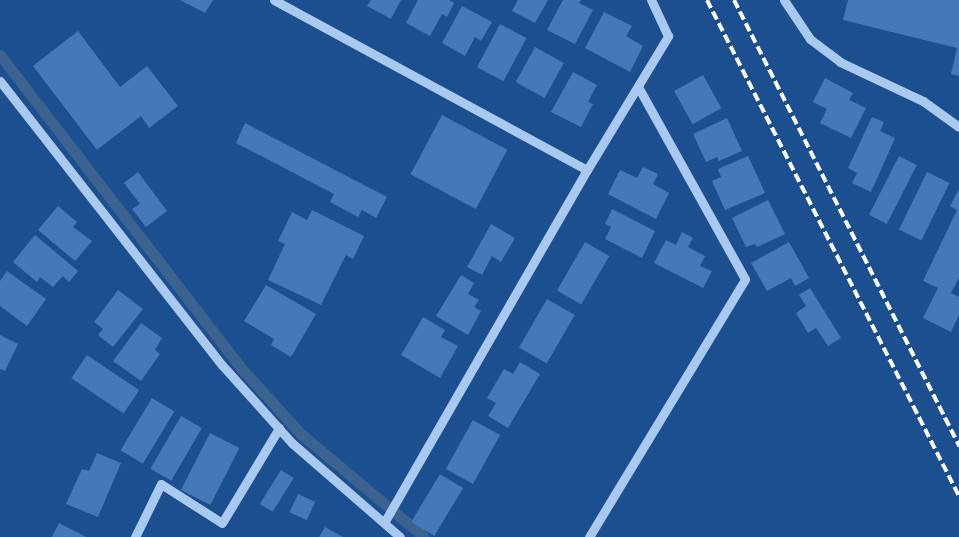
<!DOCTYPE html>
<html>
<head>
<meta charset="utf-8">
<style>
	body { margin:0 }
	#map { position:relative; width:959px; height:537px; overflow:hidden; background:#1b4f8f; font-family:Poppins,sans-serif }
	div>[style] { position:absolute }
	.stream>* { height:11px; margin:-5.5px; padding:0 5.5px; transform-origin:5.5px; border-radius:5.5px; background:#3c6290 }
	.building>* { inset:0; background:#4478b7; transform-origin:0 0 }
	.minor>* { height:9px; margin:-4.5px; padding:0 4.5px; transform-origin:4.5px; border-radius:4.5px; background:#a9c9ee }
	.rail>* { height:4px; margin-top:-2px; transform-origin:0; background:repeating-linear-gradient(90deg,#fff 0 9px,transparent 0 13px) }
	span { translate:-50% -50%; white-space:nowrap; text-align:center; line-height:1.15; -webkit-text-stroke:4px #1b4f8f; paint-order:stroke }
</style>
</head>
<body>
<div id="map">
	<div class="stream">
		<div style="left:0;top:55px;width:396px;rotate:52.4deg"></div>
		<div style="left:242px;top:369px;width:88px;rotate:47.8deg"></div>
		<div style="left:301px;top:434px;width:160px;rotate:39.9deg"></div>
	</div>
	<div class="building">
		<div style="clip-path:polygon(180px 0,213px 0,205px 13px)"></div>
		<div style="clip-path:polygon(371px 0,401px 0,391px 19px,367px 6px)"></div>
		<div style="clip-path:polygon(418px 0,449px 0,454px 3px,447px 17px,442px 14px,430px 36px,406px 23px)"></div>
		<div style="clip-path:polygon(518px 0,548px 0,535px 23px,512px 11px)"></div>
		<div style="clip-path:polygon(563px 0,581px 0,579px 3px,593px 10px,575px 44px,547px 30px)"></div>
		<div style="clip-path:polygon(848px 0,959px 0,959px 76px,951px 74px,957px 48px,843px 20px)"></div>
		<div style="clip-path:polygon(462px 6px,492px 22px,481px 41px,475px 37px,465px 56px,442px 43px)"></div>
		<div style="clip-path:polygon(604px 12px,632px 26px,626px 36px,643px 46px,630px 72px,585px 48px)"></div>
		<div style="left:500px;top:24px;width:30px;height:49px;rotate:28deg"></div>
		<div style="clip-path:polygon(78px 31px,120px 87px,147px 66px,178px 106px,149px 128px,141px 116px,97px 150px,33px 66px)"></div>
		<div style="left:535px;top:47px;width:33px;height:40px;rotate:29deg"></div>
		<div style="clip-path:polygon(573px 72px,597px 85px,588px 102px,593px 104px,581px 127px,551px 112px)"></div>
		<div style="left:703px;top:75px;width:38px;height:33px;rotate:61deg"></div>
		<div style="clip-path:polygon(825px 78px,853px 93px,849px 100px,866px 108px,851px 138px,820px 123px,827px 109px,813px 102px)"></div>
		<div style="left:442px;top:115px;width:74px;height:67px;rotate:28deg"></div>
		<div style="clip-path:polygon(872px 117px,884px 122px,880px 131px,895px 138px,871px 192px,852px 183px,857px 173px,848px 168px)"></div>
		<div style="clip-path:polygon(727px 118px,742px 151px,719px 161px,717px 157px,706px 162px,693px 134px)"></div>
		<div style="clip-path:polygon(245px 123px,387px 197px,376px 218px,362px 210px,358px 217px,330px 202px,334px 194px,236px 143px)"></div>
		<div style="clip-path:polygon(748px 156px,765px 193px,725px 210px,712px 181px,721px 177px,718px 169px)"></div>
		<div style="left:899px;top:156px;width:20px;height:66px;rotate:27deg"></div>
		<div style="clip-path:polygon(643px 167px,658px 174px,653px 184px,669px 193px,656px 219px,608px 194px,620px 170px,637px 178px)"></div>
		<div style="clip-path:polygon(138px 172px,167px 211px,146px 227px,132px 209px,140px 204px,124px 183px)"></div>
		<div style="left:927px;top:172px;width:25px;height:64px;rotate:26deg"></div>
		<div style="clip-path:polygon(959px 189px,959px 278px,951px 293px,959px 297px,959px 315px,951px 332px,923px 318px,938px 288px,923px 281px,957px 210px,950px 206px)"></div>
		<div style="clip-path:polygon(768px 200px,785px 234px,757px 247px,755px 244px,746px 247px,732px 218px)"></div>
		<div style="clip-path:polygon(58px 206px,77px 222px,73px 227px,92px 241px,75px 261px,38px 230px)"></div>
		<div style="clip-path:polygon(612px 209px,655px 231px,642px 258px,605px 239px,611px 227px,605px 224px)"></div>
		<div style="clip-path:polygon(312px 210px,364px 236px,353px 259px,346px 255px,321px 305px,268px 280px,285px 244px,278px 241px,292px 212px,307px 220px)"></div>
		<div style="clip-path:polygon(491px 224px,515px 238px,501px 262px,492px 256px,482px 275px,467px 267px)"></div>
		<div style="clip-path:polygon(682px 232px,693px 238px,688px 247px,705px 256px,700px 266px,712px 271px,703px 288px,654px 263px,666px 240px,676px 245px)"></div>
		<div style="clip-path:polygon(35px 235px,78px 271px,69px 282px,63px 276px,53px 287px,40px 277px,37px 282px,13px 262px)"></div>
		<div style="left:585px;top:242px;width:28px;height:56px;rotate:30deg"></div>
		<div style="clip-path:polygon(789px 242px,809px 278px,795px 286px,791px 278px,767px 291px,751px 263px)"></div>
		<div style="clip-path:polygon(7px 271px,46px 299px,27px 326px,0 306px,0 281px)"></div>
		<div style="clip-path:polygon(461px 275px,474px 283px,468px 294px,479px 300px,474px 307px,481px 311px,468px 335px,436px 316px)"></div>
		<div style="clip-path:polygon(266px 285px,316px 314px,291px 357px,271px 345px,274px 339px,244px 321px)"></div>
		<div style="clip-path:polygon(810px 288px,841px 338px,828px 346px,816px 328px,808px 333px,796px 313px,806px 306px,799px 295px)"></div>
		<div style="clip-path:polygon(118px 290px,143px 309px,113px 347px,98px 335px,103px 329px,94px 322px)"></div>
		<div style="left:547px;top:299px;width:32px;height:56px;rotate:30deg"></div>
		<div style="clip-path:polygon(423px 317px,445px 330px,441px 337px,458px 346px,440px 378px,401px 355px)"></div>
		<div style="clip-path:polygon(141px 323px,162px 338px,155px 350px,160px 354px,141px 381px,113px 361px)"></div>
		<div style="clip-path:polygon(0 335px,18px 344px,5px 371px,0 369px)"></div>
		<div style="left:87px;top:355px;width:63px;height:28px;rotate:34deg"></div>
		<div style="clip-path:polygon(520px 362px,540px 374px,508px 428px,488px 416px,496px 403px,487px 398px,504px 369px,513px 374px)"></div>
		<div style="left:152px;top:398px;width:26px;height:61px;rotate:31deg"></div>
		<div style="left:181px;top:416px;width:24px;height:61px;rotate:30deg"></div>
		<div style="left:473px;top:420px;width:31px;height:56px;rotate:29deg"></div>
		<div style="left:210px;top:433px;width:33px;height:64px;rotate:27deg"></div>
		<div style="clip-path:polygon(97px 453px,121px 463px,98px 517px,66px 504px,82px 469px,89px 471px)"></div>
		<div style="left:281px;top:470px;width:15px;height:40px;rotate:32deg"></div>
		<div style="left:440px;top:474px;width:27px;height:56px;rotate:31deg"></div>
		<div style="left:298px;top:494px;width:19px;height:20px;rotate:25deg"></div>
		<div style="clip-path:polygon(59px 523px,86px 537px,52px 537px)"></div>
		<div style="clip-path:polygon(325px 527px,343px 537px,319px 537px)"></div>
	</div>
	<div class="minor">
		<div style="left:274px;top:0;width:356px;rotate:28.5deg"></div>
		<div style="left:784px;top:0;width:47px;rotate:56.3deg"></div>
		<div style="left:810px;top:39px;width:38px;rotate:37deg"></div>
		<div style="left:840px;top:62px;width:92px;rotate:25.2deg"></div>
		<div style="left:923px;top:101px;width:44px;rotate:35.8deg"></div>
		<div style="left:0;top:81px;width:360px;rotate:52deg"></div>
		<div style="left:222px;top:365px;width:105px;rotate:48.1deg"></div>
		<div style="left:292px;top:443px;width:143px;rotate:41deg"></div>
		<div style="left:385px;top:521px;width:405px;rotate:-60.1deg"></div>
		<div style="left:587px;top:170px;width:157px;rotate:-58.8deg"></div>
		<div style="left:668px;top:36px;width:40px;rotate:-115deg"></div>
		<div style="left:135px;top:537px;width:59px;rotate:-63.9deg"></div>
		<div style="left:161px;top:484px;width:72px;rotate:32.6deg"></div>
		<div style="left:222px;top:523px;width:111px;rotate:-59deg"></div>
		<div style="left:589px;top:537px;width:301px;rotate:-58.8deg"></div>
		<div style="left:745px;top:279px;width:220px;rotate:-119.1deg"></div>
	</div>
	<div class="rail">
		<div style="left:707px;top:0;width:556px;rotate:63.07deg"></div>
		<div style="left:734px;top:0;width:500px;rotate:63.2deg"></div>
	</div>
</div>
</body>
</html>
